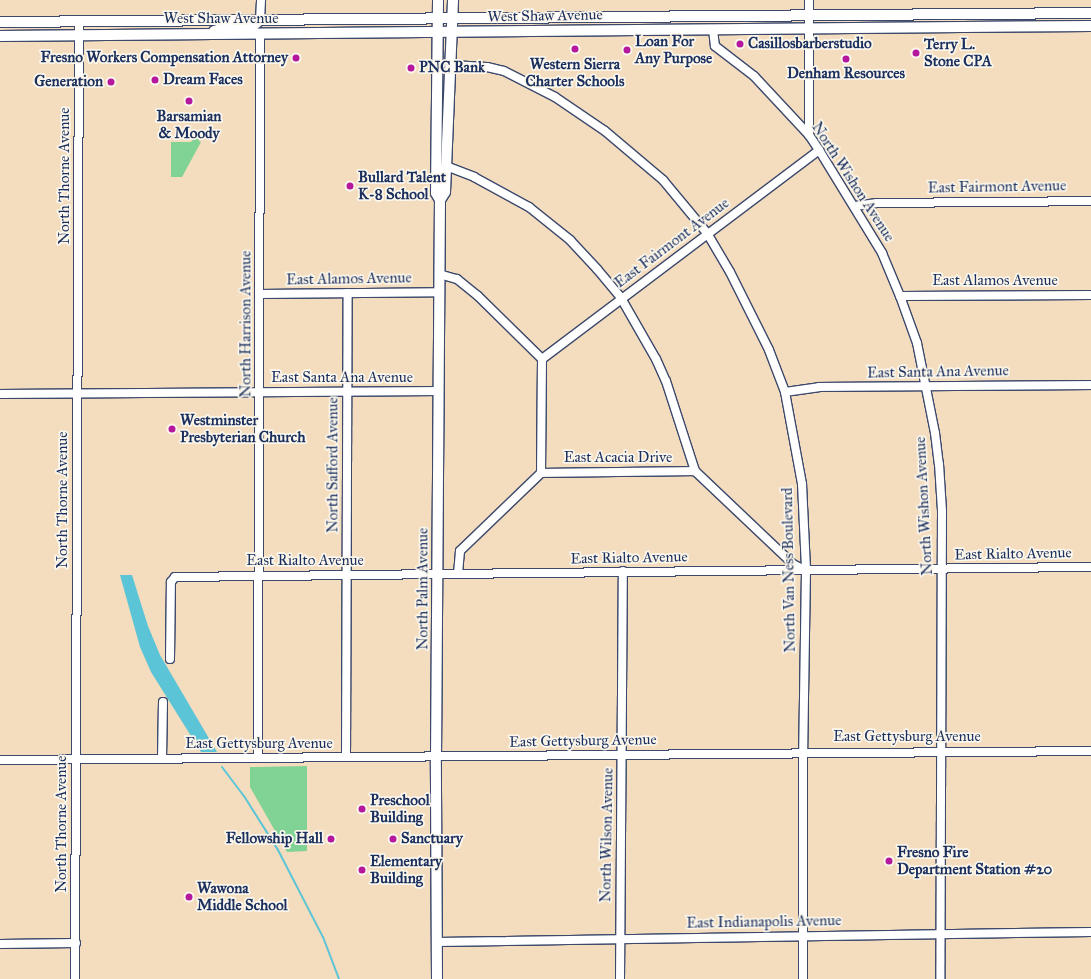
<!DOCTYPE html>
<html>
<head>
<meta charset="utf-8">
<style>
	body { margin:0 }
	#map { position:relative; width:1091px; height:979px; overflow:hidden; background:#f4dcbe; font-family:"IM FELL Great Primer",serif }
	div>[style] { position:absolute }
	.green>* { inset:0; background:#80d394 }
	.water>* { inset:0; background:#5bc5d7 }
	.stream>* { height:2px; margin:-1px; padding:0 1px; transform-origin:1px; border-radius:1px; background:#5bc5d7 }
	.roads { filter:drop-shadow(1px 0 #3c496c) drop-shadow(-1px 0 #3c496c) drop-shadow(0 1px #3c496c) drop-shadow(0 -1px #3c496c) }
	.minor>* { height:8px; margin:-4px; padding:0 4px; transform-origin:4px; border-radius:4px; background:#fff }
	.major>* { height:10px; margin:-5px; padding:0 5px; transform-origin:5px; border-radius:5px; background:#fff }
	.dots>* { width:11px; height:11px; translate:-50% -50%; box-sizing:border-box; border:2px solid #fbf7ec; border-radius:50% }
	span { translate:-50% -50%; white-space:nowrap; text-align:center; line-height:1.15; -webkit-text-stroke:3.5px #fbf7ec; paint-order:stroke }
	.street-label { font-size:15px; color:#1b2f5e }
	.poi-label { font-size:15px; color:#1b2f5e; font-weight:700 }
	.left { translate:0 -50%; text-align:left }
	.right { translate:-100% -50%; text-align:right }
</style>
</head>
<body>
<div id="map">
	<div class="green">
		<div style="clip-path:polygon(199px 132px,199px 141px,201px 142px,182px 177px,171px 177px,171px 142px,191px 142px)"></div>
		<div style="clip-path:polygon(307px 766px,307px 851px,287px 852px,250px 787px,250px 767px)"></div>
	</div>
	<div class="water">
		<div style="clip-path:polygon(120px 575px,132px 575px,148px 626px,160px 655px,217px 752px,201px 752px,151px 672px,140px 647px)"></div>
	</div>
	<div class="stream">
		<div style="left:222px;top:767px;width:36px;rotate:53deg"></div>
		<div style="left:244px;top:796px;width:64px;rotate:57.8deg"></div>
		<div style="left:278px;top:850px;width:98px;rotate:62.7deg"></div>
		<div style="left:323px;top:937px;width:45px;rotate:69.1deg"></div>
	</div>
	<div class="roads">
		<div class="minor">
			<div style="left:260px;top:20px;width:20px;rotate:-87deg"></div>
			<div style="left:713px;top:30px;width:16px;rotate:83deg"></div>
			<div style="left:715px;top:46px;width:49px;rotate:37.6deg"></div>
			<div style="left:754px;top:76px;width:81px;rotate:47deg"></div>
			<div style="left:809px;top:135px;width:18px;rotate:56deg"></div>
			<div style="left:819px;top:150px;width:121px;rotate:58.5deg"></div>
			<div style="left:882px;top:253px;width:47px;rotate:67.3deg"></div>
			<div style="left:900px;top:296px;width:50px;rotate:70.1deg"></div>
			<div style="left:917px;top:343px;width:92px;rotate:78.7deg"></div>
			<div style="left:935px;top:433px;width:31px;rotate:83deg"></div>
			<div style="left:939px;top:464px;width:47px;rotate:86.3deg"></div>
			<div style="left:942px;top:511px;width:468px;rotate:90.2deg"></div>
			<div style="left:451px;top:65px;width:36px;rotate:3deg"></div>
			<div style="left:487px;top:67px;width:17px;rotate:13deg"></div>
			<div style="left:504px;top:71px;width:57px;rotate:27deg"></div>
			<div style="left:555px;top:97px;width:60px;rotate:34.2deg"></div>
			<div style="left:605px;top:131px;width:76px;rotate:40.2deg"></div>
			<div style="left:663px;top:180px;width:69px;rotate:50.3deg"></div>
			<div style="left:707px;top:233px;width:45px;rotate:59.5deg"></div>
			<div style="left:730px;top:272px;width:87px;rotate:63.4deg"></div>
			<div style="left:769px;top:350px;width:45px;rotate:69.1deg"></div>
			<div style="left:785px;top:392px;width:94px;rotate:79.5deg"></div>
			<div style="left:802px;top:484px;width:86px;rotate:87.3deg"></div>
			<div style="left:806px;top:570px;width:182px;rotate:90.9deg"></div>
			<div style="left:803px;top:752px;width:227px;rotate:90deg"></div>
			<div style="left:809px;top:135px;width:135px;rotate:-90deg"></div>
			<div style="left:446px;top:166px;width:30px;rotate:21deg"></div>
			<div style="left:474px;top:177px;width:63px;rotate:28.6deg"></div>
			<div style="left:529px;top:207px;width:53px;rotate:38.8deg"></div>
			<div style="left:570px;top:240px;width:40px;rotate:47deg"></div>
			<div style="left:597px;top:269px;width:38px;rotate:50deg"></div>
			<div style="left:621px;top:298px;width:70px;rotate:60.2deg"></div>
			<div style="left:656px;top:359px;width:24px;rotate:66deg"></div>
			<div style="left:666px;top:381px;width:95px;rotate:72.1deg"></div>
			<div style="left:695px;top:471px;width:135px;rotate:43.5deg"></div>
			<div style="left:793px;top:564px;width:11px;rotate:27deg"></div>
			<div style="left:855px;top:206px;width:22px;rotate:-8deg"></div>
			<div style="left:877px;top:203px;width:214px;rotate:-0.5deg"></div>
			<div style="left:439px;top:274px;width:19px;rotate:16deg"></div>
			<div style="left:457px;top:279px;width:27px;rotate:39deg"></div>
			<div style="left:478px;top:296px;width:90px;rotate:44.5deg"></div>
			<div style="left:542px;top:359px;width:114px;rotate:90.5deg"></div>
			<div style="left:541px;top:473px;width:112px;rotate:136.1deg"></div>
			<div style="left:460px;top:551px;width:23px;rotate:95deg"></div>
			<div style="left:260px;top:294px;width:179px;rotate:-0.6deg"></div>
			<div style="left:900px;top:296px;width:191px;rotate:-0.3deg"></div>
			<div style="left:542px;top:359px;width:347px;rotate:-37deg"></div>
			<div style="left:785px;top:392px;width:34px;rotate:-8deg"></div>
			<div style="left:819px;top:387px;width:272px;rotate:-0.4deg"></div>
			<div style="left:0;top:394px;width:438px;rotate:-0.4deg"></div>
			<div style="left:541px;top:473px;width:154px;rotate:-0.7deg"></div>
			<div style="left:170px;top:659px;width:77px;rotate:-89.3deg"></div>
			<div style="left:171px;top:582px;width:6px;rotate:-51deg"></div>
			<div style="left:175px;top:577px;width:916px;rotate:-0.63deg"></div>
			<div style="left:346px;top:757px;width:464px;rotate:-89.8deg"></div>
			<div style="left:258px;top:758px;width:724px;rotate:-89.84deg"></div>
			<div style="left:162px;top:759px;width:57px;rotate:-89deg"></div>
			<div style="left:0;top:760px;width:1091px;rotate:-0.47deg"></div>
			<div style="left:437px;top:942px;width:654px;rotate:-0.88deg"></div>
			<div style="left:0;top:944px;width:76px;rotate:-0.8deg"></div>
			<div style="left:75px;top:979px;width:958px;rotate:-89.76deg"></div>
			<div style="left:620px;top:979px;width:408px;rotate:-89.6deg"></div>
		</div>
		<div class="major">
			<div style="left:0;top:22px;width:1091px;rotate:-0.47deg"></div>
			<div style="left:214px;top:31px;width:14px;rotate:-17deg"></div>
			<div style="left:227px;top:27px;width:26px;rotate:-2deg"></div>
			<div style="left:253px;top:26px;width:9px;rotate:-41deg"></div>
			<div style="left:0;top:36px;width:1091px;rotate:-0.53deg"></div>
			<div style="left:440px;top:200px;width:9px;rotate:-58deg"></div>
			<div style="left:445px;top:192px;width:192px;rotate:-87.6deg"></div>
			<div style="left:437px;top:979px;width:222px;rotate:-90.3deg"></div>
			<div style="left:436px;top:757px;width:557px;rotate:-89.59deg"></div>
			<div style="left:440px;top:200px;width:8px;rotate:-120deg"></div>
			<div style="left:436px;top:193px;width:193px;rotate:-89.4deg"></div>
		</div>
	</div>
	<div class="dots">
		<div style="left:740px;top:44px;background:#b5179e"></div>
		<div style="left:575px;top:49px;background:#b5179e"></div>
		<div style="left:627px;top:50px;background:#b5179e"></div>
		<div style="left:916px;top:53px;background:#b5179e"></div>
		<div style="left:296px;top:58px;background:#b5179e"></div>
		<div style="left:846px;top:59px;background:#b5179e"></div>
		<div style="left:411px;top:68px;background:#b5179e"></div>
		<div style="left:155px;top:80px;background:#b5179e"></div>
		<div style="left:111px;top:82px;background:#b5179e"></div>
		<div style="left:189px;top:101px;background:#b5179e"></div>
		<div style="left:350px;top:186px;background:#b5179e"></div>
		<div style="left:172px;top:429px;background:#b5179e"></div>
		<div style="left:362px;top:809px;background:#b5179e"></div>
		<div style="left:331px;top:839px;background:#b5179e"></div>
		<div style="left:393px;top:839px;background:#b5179e"></div>
		<div style="left:889px;top:861px;background:#b5179e"></div>
		<div style="left:362px;top:870px;background:#b5179e"></div>
		<div style="left:189px;top:897px;background:#b5179e"></div>
	</div>
	<div class="street-label">
		<span style="left:545px;top:16px;rotate:-1deg">West Shaw Avenue</span>
		<span style="left:221px;top:19px">West Shaw Avenue</span>
		<span style="left:65px;top:176px;rotate:-90deg">North Thorne Avenue</span>
		<span style="left:853px;top:182px;rotate:57deg">North Wishon Avenue</span>
		<span style="left:997px;top:187px;rotate:-1deg">East Fairmont Avenue</span>
		<span style="left:672px;top:243px;rotate:-37deg">East Fairmont Avenue</span>
		<span style="left:349px;top:279px;rotate:-1deg">East Alamos Avenue</span>
		<span style="left:995px;top:281px">East Alamos Avenue</span>
		<span style="left:246px;top:324px;rotate:-90deg">North Harrison Avenue</span>
		<span style="left:938px;top:372px;rotate:-1deg">East Santa Ana Avenue</span>
		<span style="left:342px;top:378px">East Santa Ana Avenue</span>
		<span style="left:618px;top:458px">East Acacia Drive</span>
		<span style="left:333px;top:465px;rotate:-90deg">North Safford Avenue</span>
		<span style="left:63px;top:500px;rotate:-90deg">North Thorne Avenue</span>
		<span style="left:924px;top:506px;rotate:-93deg">North Wishon Avenue</span>
		<span style="left:1013px;top:554px;rotate:-1deg">East Rialto Avenue</span>
		<span style="left:629px;top:558px;rotate:-1deg">East Rialto Avenue</span>
		<span style="left:305px;top:561px">East Rialto Avenue</span>
		<span style="left:789px;top:570px;rotate:-91deg">North Van Ness Boulevard</span>
		<span style="left:423px;top:589px;rotate:-90deg">North Palm Avenue</span>
		<span style="left:907px;top:737px">East Gettysburg Avenue</span>
		<span style="left:583px;top:741px;rotate:-1deg">East Gettysburg Avenue</span>
		<span style="left:259px;top:744px">East Gettysburg Avenue</span>
		<span style="left:62px;top:824px;rotate:-90deg">North Thorne Avenue</span>
		<span style="left:607px;top:835px;rotate:-89deg">North Wilson Avenue</span>
		<span style="left:764px;top:922px;rotate:-1deg">East Indianapolis Avenue</span>
	</div>
	<div class="poi-label">
		<span class="left" style="left:635px;top:50px">Loan For<br>Any Purpose</span>
		<span class="left" style="left:748px;top:44px">Casillosbarberstudio</span>
		<span class="left" style="left:924px;top:53px">Terry L.<br>Stone CPA</span>
		<span class="right" style="left:288px;top:58px">Fresno Workers Compensation Attorney</span>
		<span style="left:575px;top:73px">Western Sierra<br>Charter Schools</span>
		<span class="left" style="left:419px;top:68px">PNC Bank</span>
		<span style="left:846px;top:74px">Denham Resources</span>
		<span class="left" style="left:163px;top:80px">Dream Faces</span>
		<span class="right" style="left:103px;top:82px">Generation</span>
		<span style="left:189px;top:125px">Barsamian<br>&amp; Moody</span>
		<span class="left" style="left:358px;top:186px">Bullard Talent<br>K-8 School</span>
		<span class="left" style="left:180px;top:429px">Westminster<br>Presbyterian Church</span>
		<span class="left" style="left:370px;top:809px">Preschool<br>Building</span>
		<span class="right" style="left:323px;top:839px">Fellowship Hall</span>
		<span class="left" style="left:401px;top:839px">Sanctuary</span>
		<span class="left" style="left:897px;top:861px">Fresno Fire<br>Department Station #20</span>
		<span class="left" style="left:370px;top:870px">Elementary<br>Building</span>
		<span class="left" style="left:197px;top:897px">Wawona<br>Middle School</span>
	</div>
</div>
</body>
</html>
